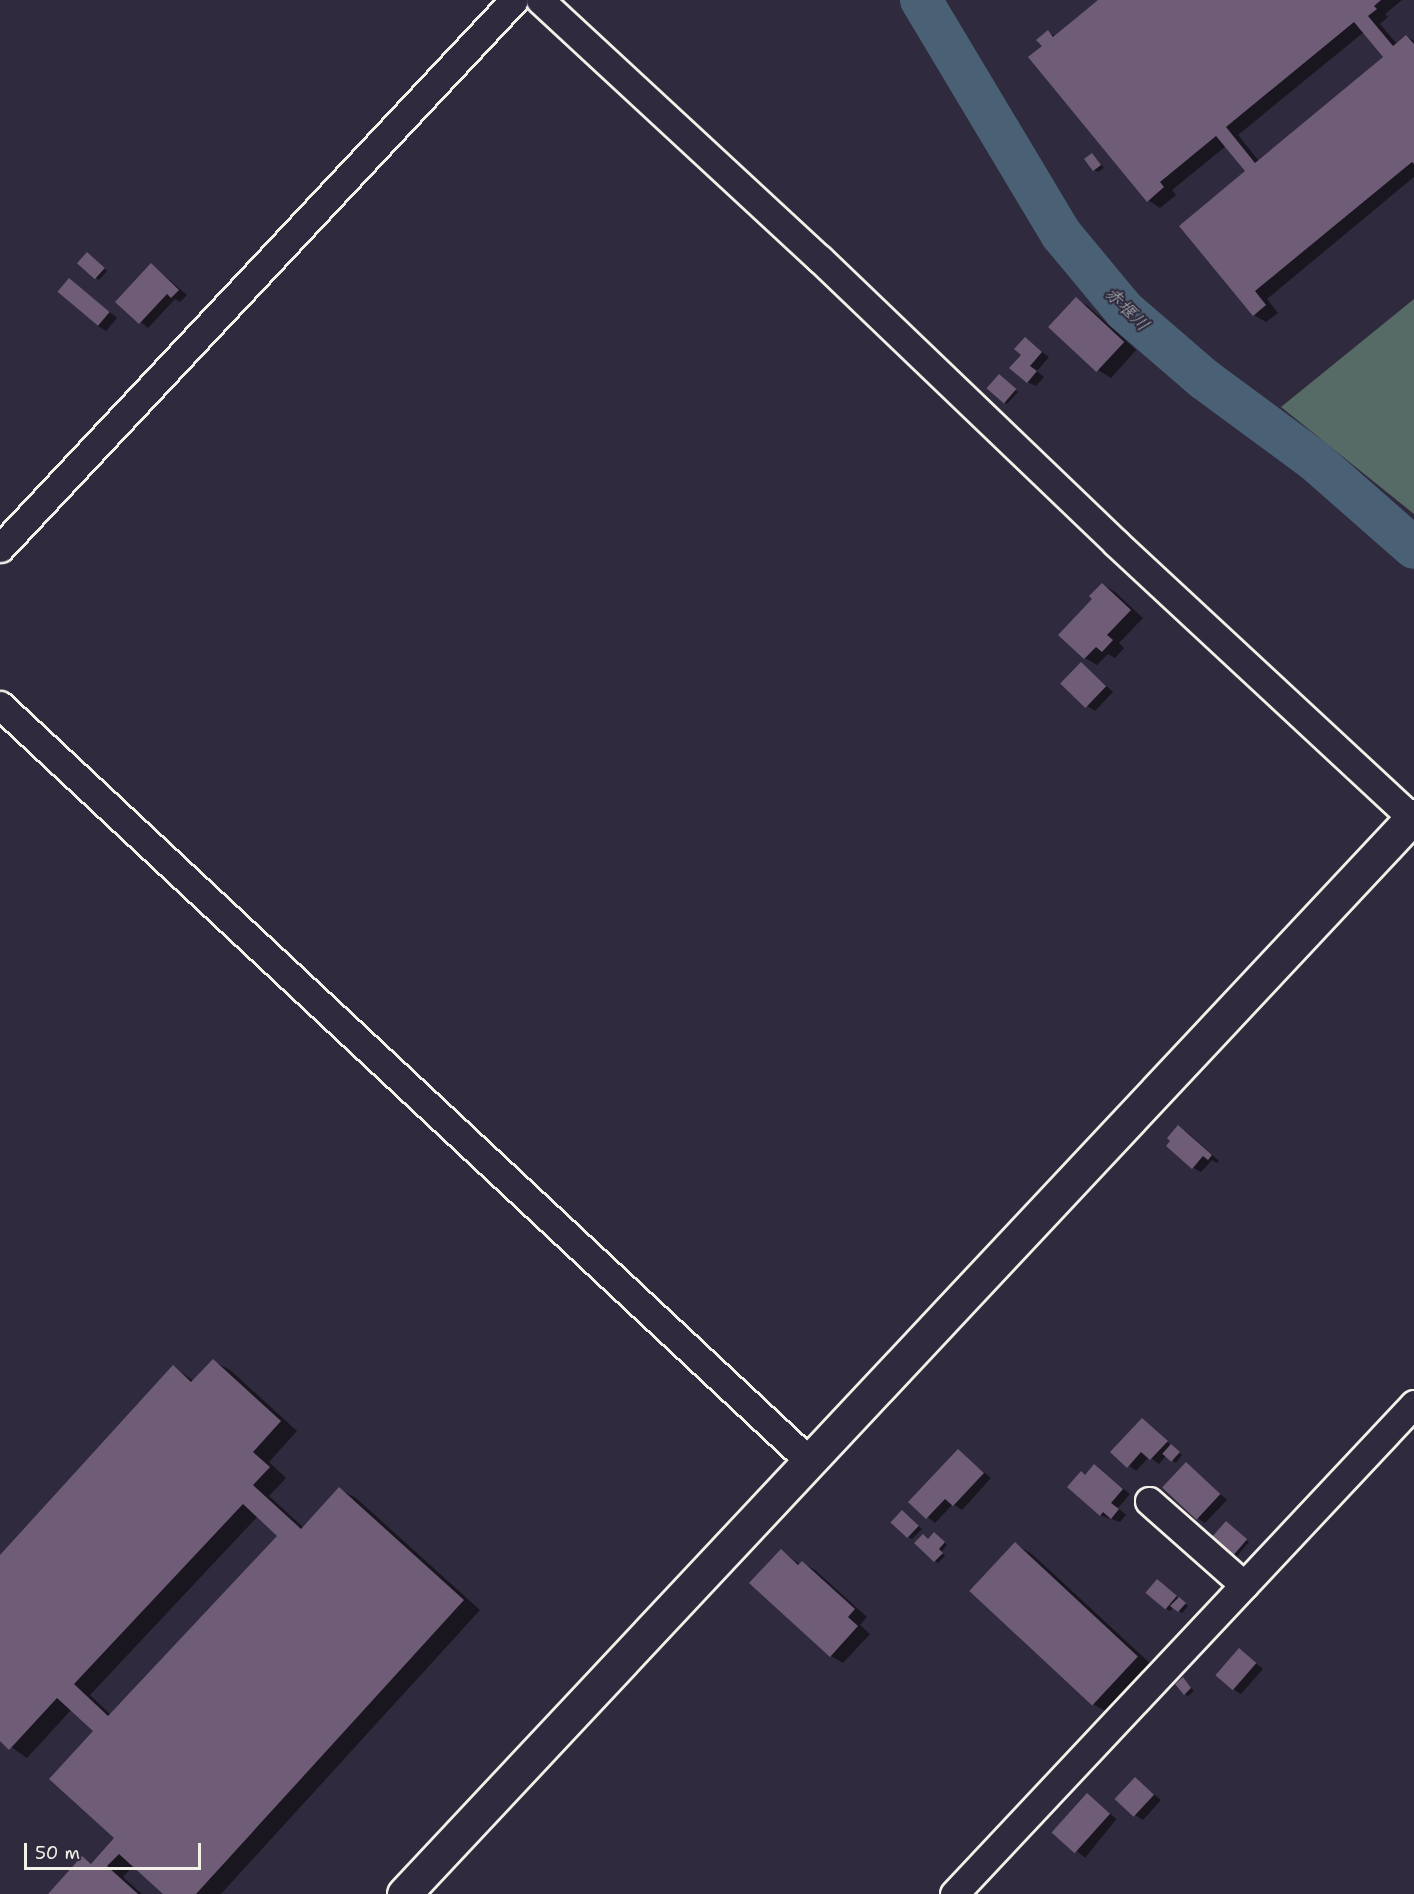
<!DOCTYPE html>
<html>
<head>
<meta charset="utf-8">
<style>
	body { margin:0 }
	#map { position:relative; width:1414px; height:1894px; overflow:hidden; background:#2f2a3d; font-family:"Shantell Sans","Klee One",sans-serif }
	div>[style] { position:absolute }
	.green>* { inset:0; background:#566b65 }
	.shadow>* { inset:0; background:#0007; transform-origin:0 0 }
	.river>* { height:42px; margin:-21px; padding:0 21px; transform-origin:21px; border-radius:21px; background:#4a6175 }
	.building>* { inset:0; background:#6f5c76; transform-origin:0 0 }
	.roads { filter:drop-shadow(2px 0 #f4f1e8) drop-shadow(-2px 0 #f4f1e8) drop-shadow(0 2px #f4f1e8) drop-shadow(0 -2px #f4f1e8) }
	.street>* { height:27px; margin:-13.5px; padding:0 13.5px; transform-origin:13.5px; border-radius:13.5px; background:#2f2a3d }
	.secondary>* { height:33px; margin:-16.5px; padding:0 16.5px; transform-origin:16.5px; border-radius:16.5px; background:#2f2a3d }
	span { translate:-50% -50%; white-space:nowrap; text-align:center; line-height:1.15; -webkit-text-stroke:4.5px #2f2a3d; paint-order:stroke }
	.water-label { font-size:18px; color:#b0b7ba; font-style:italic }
	.scale { position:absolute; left:24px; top:1843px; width:177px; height:27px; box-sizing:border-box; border:3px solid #f4f1e8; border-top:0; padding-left:8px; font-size:18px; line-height:21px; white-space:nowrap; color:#f4f1e8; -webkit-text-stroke:4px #2f2a3d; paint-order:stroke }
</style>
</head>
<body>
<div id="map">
	<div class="green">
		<div style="clip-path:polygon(1414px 299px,1414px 514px,1281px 407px)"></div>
	</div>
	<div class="shadow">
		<div style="clip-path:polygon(evenodd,1100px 0,1402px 0,1385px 14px,1388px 17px,1380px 24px,1397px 44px,1406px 36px,1414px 41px,1414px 177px,1267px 299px,1278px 313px,1266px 322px,1254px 315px,1247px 172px,1226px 146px,1172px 190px,1176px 195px,1160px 208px,1148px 200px,1044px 47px,1048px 32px,1056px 37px,1100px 0,1364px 32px,1385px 58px,1259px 161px,1238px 135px,1364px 32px)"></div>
		<div style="clip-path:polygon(1092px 155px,1104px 168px,1098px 172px,1094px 170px)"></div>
		<div style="clip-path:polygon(91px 256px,107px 271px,99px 280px,96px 278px)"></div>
		<div style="clip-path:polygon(152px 265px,187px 295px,180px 302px,175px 299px,148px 328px,117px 302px)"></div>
		<div style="clip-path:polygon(70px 280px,117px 318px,106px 331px,98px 326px)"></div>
		<div style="clip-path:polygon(1076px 299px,1088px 306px,1136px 350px,1111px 378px,1098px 370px)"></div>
		<div style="clip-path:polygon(1025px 339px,1049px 357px,1037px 371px,1044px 377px,1036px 386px,1027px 382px,1023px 355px)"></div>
		<div style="clip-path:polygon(1003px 378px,1018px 392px,1007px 404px,1004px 402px)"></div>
		<div style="clip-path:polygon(1102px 584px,1115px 592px,1143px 618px,1119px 643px,1124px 648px,1115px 658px,1108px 654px,1097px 665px,1085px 658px,1094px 599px)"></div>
		<div style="clip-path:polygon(1082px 664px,1113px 692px,1095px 711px,1087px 706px)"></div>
		<div style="clip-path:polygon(1179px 1127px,1187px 1132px,1219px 1161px,1217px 1163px,1212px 1160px,1201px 1172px,1192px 1167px)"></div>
		<div style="clip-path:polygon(evenodd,213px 1361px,230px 1370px,297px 1431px,269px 1462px,286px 1478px,269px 1496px,304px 1528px,339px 1489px,356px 1498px,480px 1610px,221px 1894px,165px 1894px,134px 1865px,123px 1877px,142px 1894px,50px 1894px,83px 1858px,92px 1864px,116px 1838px,95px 1730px,72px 1709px,27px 1758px,0 1739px,0 1558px,173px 1367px,194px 1381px,213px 1361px,258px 1516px,279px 1536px,111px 1715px,90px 1695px,258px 1516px)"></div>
		<div style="clip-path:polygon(1143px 1420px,1182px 1455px,1176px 1463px,1166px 1456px,1159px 1464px,1149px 1457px,1136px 1471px,1112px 1452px)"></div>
		<div style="clip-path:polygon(958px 1451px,991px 1478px,962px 1510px,953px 1504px,935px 1523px,910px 1502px)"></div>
		<div style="clip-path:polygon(1186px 1464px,1227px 1500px,1205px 1523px,1197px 1518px)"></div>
		<div style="clip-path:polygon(1095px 1466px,1130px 1494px,1118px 1508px,1126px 1515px,1120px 1522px,1100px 1515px,1082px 1473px,1086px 1475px)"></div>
		<div style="clip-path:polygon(906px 1514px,922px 1529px,912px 1539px,908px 1537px)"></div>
		<div style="clip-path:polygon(1230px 1525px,1249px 1542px,1237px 1556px,1233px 1553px)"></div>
		<div style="clip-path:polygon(938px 1536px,947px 1545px,941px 1552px,945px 1556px,938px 1563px,935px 1561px,929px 1540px)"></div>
		<div style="clip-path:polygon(1015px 1544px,1032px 1554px,1154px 1667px,1111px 1714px,1093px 1704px)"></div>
		<div style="clip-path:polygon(781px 1551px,801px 1565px,802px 1563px,815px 1570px,867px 1617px,860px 1625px,870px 1634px,843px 1663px,831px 1656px)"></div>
		<div style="clip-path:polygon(1158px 1581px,1188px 1606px,1182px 1613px,1173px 1607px,1170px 1611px,1166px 1609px,1148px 1593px)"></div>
		<div style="clip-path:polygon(1239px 1650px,1263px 1669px,1241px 1694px,1233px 1689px)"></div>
		<div style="clip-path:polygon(1183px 1679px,1194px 1691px,1188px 1696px,1185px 1694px)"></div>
		<div style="clip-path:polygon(1135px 1779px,1161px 1800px,1143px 1820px,1135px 1815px)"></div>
		<div style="left:1087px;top:1795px;width:38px;height:50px;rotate:39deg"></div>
	</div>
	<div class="river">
		<div style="left:921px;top:0;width:273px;rotate:59.1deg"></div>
		<div style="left:1061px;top:234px;width:99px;rotate:50.3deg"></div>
		<div style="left:1124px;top:310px;width:106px;rotate:40.8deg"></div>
		<div style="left:1204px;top:379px;width:137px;rotate:36.4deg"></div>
		<div style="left:1314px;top:460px;width:133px;rotate:41.3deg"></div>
	</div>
	<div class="building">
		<div style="clip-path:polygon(evenodd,1098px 0,1381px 0,1374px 6px,1377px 9px,1368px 16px,1393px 46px,1406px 35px,1414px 44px,1414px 164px,1412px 162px,1255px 291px,1266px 305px,1253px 316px,1179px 226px,1245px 171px,1216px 136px,1160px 182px,1164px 187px,1147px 202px,1028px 57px,1042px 46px,1036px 40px,1048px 30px,1053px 37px,1098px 0,1354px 22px,1383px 57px,1255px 163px,1226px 127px,1354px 22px)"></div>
		<div style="left:1092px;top:153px;width:15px;height:10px;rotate:53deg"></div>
		<div style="left:87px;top:252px;width:24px;height:15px;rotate:42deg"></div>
		<div style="clip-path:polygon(151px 263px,179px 290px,171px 298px,167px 294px,139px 324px,115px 302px)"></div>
		<div style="left:69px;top:278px;width:53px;height:18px;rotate:40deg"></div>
		<div style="left:1076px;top:297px;width:66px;height:41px;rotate:43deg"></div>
		<div style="clip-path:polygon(1025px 337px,1042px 352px,1030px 366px,1037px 371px,1027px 383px,1009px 368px,1021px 355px,1014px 349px)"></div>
		<div style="left:999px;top:374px;width:23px;height:19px;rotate:41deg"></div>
		<div style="clip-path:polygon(1102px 583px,1131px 610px,1107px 635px,1113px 640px,1102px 652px,1096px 647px,1084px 659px,1058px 635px,1092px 599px,1089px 596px)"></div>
		<div style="left:1081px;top:662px;width:35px;height:30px;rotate:44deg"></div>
		<div style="clip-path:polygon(1178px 1125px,1212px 1155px,1208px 1160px,1203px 1156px,1192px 1169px,1166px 1146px,1170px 1141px,1167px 1138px)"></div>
		<div style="clip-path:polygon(evenodd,213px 1359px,281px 1421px,253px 1452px,270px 1467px,253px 1485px,301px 1529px,339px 1487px,464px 1600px,196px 1894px,163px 1894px,119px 1854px,107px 1866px,138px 1894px,48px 1894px,82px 1856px,91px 1864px,114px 1838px,49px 1779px,93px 1731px,57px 1698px,9px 1750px,0 1741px,0 1555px,173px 1365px,191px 1382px,213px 1359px,243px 1504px,277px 1536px,108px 1716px,74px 1684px,243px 1504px)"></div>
		<div style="clip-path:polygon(1142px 1418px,1168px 1441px,1150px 1460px,1141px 1452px,1127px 1468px,1110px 1452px)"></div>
		<div style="left:1171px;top:1444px;width:12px;height:13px;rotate:42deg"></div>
		<div style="clip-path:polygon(958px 1449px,984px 1473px,953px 1506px,945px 1499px,926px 1519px,908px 1502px)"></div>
		<div style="left:1186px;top:1462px;width:47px;height:35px;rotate:43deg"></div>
		<div style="clip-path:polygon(1094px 1464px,1123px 1489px,1111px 1503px,1119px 1509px,1111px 1519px,1103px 1512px,1100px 1516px,1067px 1487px,1081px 1471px,1085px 1475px)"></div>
		<div style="left:902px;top:1510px;width:23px;height:17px;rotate:43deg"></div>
		<div style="left:1226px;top:1521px;width:28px;height:21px;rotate:41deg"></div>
		<div style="clip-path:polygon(934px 1532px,945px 1542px,939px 1549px,943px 1553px,934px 1562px,914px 1543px,923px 1534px,928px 1539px)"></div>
		<div style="left:1015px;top:1542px;width:168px;height:67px;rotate:43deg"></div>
		<div style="clip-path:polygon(781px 1549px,798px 1565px,802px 1561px,855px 1609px,848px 1617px,858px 1626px,830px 1657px,749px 1583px)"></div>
		<div style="left:1157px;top:1579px;width:26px;height:18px;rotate:40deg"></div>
		<div style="clip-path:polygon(1179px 1597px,1186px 1603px,1178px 1612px,1170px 1606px)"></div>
		<div style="left:1239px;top:1648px;width:23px;height:36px;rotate:41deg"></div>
		<div style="clip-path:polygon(1183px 1677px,1191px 1688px,1184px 1695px,1175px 1684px)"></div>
		<div style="left:1135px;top:1777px;width:26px;height:30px;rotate:43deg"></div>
		<div style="left:1087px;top:1793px;width:31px;height:53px;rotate:42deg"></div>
	</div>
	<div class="roads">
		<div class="street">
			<div style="left:540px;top:0;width:381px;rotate:42.8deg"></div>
			<div style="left:820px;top:259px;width:410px;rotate:43.8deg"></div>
			<div style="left:1116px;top:543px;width:407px;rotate:42.9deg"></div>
			<div style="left:0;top:548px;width:751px;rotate:-46.83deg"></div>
			<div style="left:0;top:705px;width:1107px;rotate:43.06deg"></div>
			<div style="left:1149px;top:1501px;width:127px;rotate:41.5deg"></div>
			<div style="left:954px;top:1894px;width:672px;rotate:-46.81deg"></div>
		</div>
		<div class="secondary">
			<div style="left:404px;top:1894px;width:1477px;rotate:-46.87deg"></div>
		</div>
	</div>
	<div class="water-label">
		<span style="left:1127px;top:309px;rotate:45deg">赤堰川</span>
	</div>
	<div class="scale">50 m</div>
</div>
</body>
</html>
